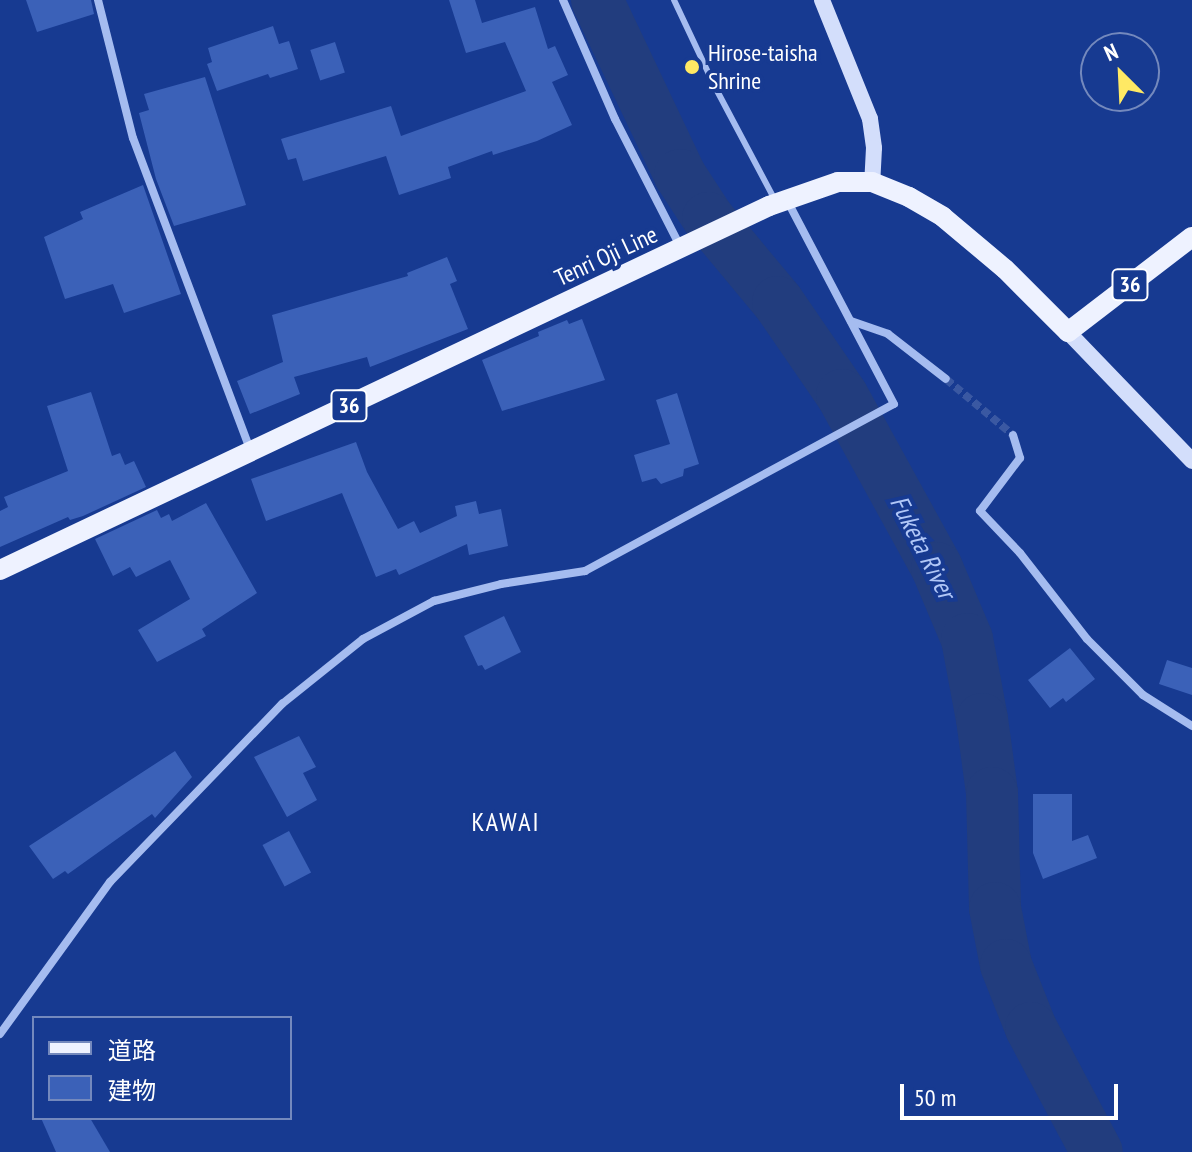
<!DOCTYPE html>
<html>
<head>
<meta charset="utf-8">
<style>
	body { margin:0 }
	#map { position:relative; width:1192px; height:1152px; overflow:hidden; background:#173a91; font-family:"PT Sans Narrow","Noto Sans JP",sans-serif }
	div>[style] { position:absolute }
	.river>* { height:52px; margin:-26px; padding:0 26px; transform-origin:26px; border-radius:26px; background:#223d7e }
	.building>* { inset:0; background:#3b61b8; transform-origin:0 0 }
	.street-tunnel>* { height:8px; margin-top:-4px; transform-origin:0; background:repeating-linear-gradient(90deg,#3a58a2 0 8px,transparent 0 12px) }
	.lane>* { height:6px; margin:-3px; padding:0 3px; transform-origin:3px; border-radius:3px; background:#a5bcf0 }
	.street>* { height:8px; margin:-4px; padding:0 4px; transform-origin:4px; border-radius:4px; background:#a5bcf0 }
	.secondary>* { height:16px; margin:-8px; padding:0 8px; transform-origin:8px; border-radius:8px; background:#d3defb }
	.primary>* { height:20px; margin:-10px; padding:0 10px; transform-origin:10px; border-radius:10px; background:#eef2ff }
	.dots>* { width:22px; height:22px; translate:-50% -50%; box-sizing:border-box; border:4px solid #173a91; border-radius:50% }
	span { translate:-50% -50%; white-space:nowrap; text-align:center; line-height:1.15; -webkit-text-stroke:8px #173a91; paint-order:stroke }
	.shield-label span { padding:2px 6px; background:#173a91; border:2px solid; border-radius:6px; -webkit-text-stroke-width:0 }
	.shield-label { font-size:22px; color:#fff; font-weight:700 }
	.poi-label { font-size:24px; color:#fff }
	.left { translate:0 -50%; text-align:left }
	.street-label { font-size:24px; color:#fff }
	.water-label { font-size:26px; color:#b1c7f7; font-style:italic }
	.neighbourhood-label { font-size:26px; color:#fff; letter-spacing:2px }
	.legend { position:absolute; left:32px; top:1016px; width:260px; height:104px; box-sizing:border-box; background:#173a91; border:2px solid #7489bd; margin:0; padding:10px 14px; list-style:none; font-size:24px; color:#fff }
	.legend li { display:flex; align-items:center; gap:16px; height:40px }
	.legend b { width:40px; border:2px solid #7489bd }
	.north { position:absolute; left:1080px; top:32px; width:80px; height:80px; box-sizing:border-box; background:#173a91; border:2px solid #7489bd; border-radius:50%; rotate:336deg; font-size:22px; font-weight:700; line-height:32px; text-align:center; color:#fff }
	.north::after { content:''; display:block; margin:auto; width:28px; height:36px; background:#ffe964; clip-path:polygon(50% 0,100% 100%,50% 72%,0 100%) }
	.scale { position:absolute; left:900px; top:1084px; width:218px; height:36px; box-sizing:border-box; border:4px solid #fff; border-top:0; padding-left:10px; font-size:24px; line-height:28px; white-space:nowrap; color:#fff; -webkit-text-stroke:6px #173a91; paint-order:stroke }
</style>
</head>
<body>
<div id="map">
	<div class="river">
		<div style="left:597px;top:0;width:194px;rotate:64.6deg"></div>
		<div style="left:680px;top:175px;width:51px;rotate:56.9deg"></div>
		<div style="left:708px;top:218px;width:109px;rotate:50.2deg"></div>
		<div style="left:778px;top:302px;width:113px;rotate:55.5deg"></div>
		<div style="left:842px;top:395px;width:197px;rotate:61.2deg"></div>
		<div style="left:937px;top:568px;width:77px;rotate:67.1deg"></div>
		<div style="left:967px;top:639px;width:81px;rotate:79.4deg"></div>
		<div style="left:982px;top:719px;width:75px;rotate:82.3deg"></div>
		<div style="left:992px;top:793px;width:115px;rotate:88.5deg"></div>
		<div style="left:995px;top:908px;width:58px;rotate:79.1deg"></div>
		<div style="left:1006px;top:965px;width:68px;rotate:68.4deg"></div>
		<div style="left:1031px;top:1028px;width:140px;rotate:62deg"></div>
	</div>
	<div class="building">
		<div style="clip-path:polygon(26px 0,91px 0,94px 14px,37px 32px)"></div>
		<div style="clip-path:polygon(449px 0,475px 0,482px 23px,535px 7px,548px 49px,555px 46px,568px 75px,552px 82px,572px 125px,537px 141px,493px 155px,492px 151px,448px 167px,451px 178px,399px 195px,386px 156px,303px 181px,296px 158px,288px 160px,281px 139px,391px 106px,401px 136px,526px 91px,505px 42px,466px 53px)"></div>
		<div style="clip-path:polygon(273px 26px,279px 44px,289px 41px,298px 69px,270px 78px,268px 74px,217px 91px,207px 64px,212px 62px,208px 48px)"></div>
		<div style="left:335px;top:42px;width:32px;height:26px;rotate:72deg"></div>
		<div style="clip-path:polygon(205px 77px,246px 205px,174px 226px,156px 179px,139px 113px,149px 110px,144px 94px)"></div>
		<div style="clip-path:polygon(143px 185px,181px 294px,124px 313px,113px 284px,65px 299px,44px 237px,83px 219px,80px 212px)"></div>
		<div style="clip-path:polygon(447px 257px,457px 281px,450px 284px,468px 329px,370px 367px,367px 357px,294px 377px,300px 394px,250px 414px,237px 381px,283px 362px,272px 315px,408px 276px,407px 273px)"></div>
		<div style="clip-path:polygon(582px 319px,605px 380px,502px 411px,482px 360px,539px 336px,538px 332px,567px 320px,569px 324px)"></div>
		<div style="clip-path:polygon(91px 392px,112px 456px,120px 453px,125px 465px,134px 461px,146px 487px,83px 516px,70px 520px,68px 517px,0 547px,0 511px,8px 507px,4px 497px,68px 471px,47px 406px)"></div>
		<div style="clip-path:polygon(677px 393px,699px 464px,684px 469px,683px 476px,661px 484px,656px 478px,642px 482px,634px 455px,670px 444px,656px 400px)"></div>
		<div style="clip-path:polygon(356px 442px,367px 472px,398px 529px,414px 521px,420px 533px,457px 516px,455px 506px,476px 501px,479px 514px,501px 509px,508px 546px,469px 555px,467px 544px,399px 575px,396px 569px,376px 577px,342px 493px,266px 521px,251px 479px)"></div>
		<div style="clip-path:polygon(206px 503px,257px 593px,202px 629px,206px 636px,157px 662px,138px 630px,190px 599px,170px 560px,136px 577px,130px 567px,113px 576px,95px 539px,157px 510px,161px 518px,169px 514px,172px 521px)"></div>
		<div style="clip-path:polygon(504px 616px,521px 652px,485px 670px,482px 665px,478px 666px,464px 636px)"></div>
		<div style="clip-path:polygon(1070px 648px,1095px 679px,1066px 702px,1063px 698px,1050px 708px,1028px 680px)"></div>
		<div style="clip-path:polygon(1167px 660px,1192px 668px,1192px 695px,1159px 684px)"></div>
		<div style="clip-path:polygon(299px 736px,316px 767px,303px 773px,317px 800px,287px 817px,254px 757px)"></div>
		<div style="clip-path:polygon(175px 751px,192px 777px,155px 818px,152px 814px,68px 874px,65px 871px,53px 879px,29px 846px)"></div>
		<div style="clip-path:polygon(1033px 794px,1072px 794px,1072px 841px,1088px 835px,1097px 858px,1043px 879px,1033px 853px)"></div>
		<div style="left:289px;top:831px;width:47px;height:30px;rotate:62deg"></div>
		<div style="clip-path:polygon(41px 1118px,90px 1118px,110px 1152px,56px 1152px)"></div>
	</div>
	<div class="street-tunnel">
		<div style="left:946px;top:379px;width:87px;rotate:39.9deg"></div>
	</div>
	<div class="lane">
		<div style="left:674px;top:0;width:94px;rotate:64.8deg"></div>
		<div style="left:714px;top:85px;width:130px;rotate:62.1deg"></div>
	</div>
	<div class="street">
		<div style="left:98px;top:0;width:142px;rotate:75.8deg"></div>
		<div style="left:133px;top:138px;width:333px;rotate:69.4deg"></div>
		<div style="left:563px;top:0;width:130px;rotate:66.4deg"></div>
		<div style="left:615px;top:119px;width:145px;rotate:62.9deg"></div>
		<div style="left:851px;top:321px;width:39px;rotate:19deg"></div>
		<div style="left:888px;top:334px;width:73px;rotate:37.8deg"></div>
		<div style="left:1013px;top:435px;width:24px;rotate:73deg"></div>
		<div style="left:1020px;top:458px;width:66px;rotate:127deg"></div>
		<div style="left:980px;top:511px;width:58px;rotate:46.4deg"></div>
		<div style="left:1020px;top:553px;width:109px;rotate:52.1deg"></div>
		<div style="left:1087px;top:639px;width:79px;rotate:45deg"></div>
		<div style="left:1143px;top:695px;width:58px;rotate:32.3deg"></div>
		<div style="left:0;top:1034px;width:188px;rotate:-54.1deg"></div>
		<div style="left:110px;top:882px;width:248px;rotate:-46deg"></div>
		<div style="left:282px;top:704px;width:104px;rotate:-38.7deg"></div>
		<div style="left:363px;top:639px;width:81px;rotate:-28.2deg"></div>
		<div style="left:434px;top:601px;width:69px;rotate:-14.2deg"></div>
		<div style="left:501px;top:584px;width:85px;rotate:-8.8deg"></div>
		<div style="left:585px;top:571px;width:351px;rotate:-28.4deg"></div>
		<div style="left:894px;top:404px;width:230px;rotate:-117.7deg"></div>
	</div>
	<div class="secondary">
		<div style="left:822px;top:0;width:128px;rotate:68deg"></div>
		<div style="left:870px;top:119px;width:29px;rotate:82deg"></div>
		<div style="left:874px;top:148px;width:34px;rotate:93deg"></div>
		<div style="left:1068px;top:332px;width:179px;rotate:46.1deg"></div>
	</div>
	<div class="primary">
		<div style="left:0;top:570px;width:851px;rotate:-25.33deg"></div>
		<div style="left:769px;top:206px;width:73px;rotate:-19.2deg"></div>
		<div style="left:838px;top:182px;width:34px"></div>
		<div style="left:872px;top:182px;width:40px;rotate:22deg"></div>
		<div style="left:909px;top:197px;width:39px;rotate:30deg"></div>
		<div style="left:943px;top:217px;width:81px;rotate:40deg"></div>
		<div style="left:1005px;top:269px;width:89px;rotate:45deg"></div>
		<div style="left:1068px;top:332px;width:156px;rotate:-37.5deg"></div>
	</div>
	<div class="dots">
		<div style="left:692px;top:67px;background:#ffe964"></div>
	</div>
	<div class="shield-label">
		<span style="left:1130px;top:285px">36</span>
		<span style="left:349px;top:406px">36</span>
	</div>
	<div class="poi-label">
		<span class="left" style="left:708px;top:67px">Hirose-taisha<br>Shrine</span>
	</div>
	<div class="street-label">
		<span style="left:606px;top:256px;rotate:-25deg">Tenri Oji Line</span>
	</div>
	<div class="water-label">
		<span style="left:923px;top:547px;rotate:63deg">Fuketa River</span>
	</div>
	<div class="neighbourhood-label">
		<span style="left:506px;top:822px">KAWAI</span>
	</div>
	<ul class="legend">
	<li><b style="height:10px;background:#eef2ff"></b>道路</li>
	<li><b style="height:22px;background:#3b61b8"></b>建物</li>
	</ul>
	<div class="north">N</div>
	<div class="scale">50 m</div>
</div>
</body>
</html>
